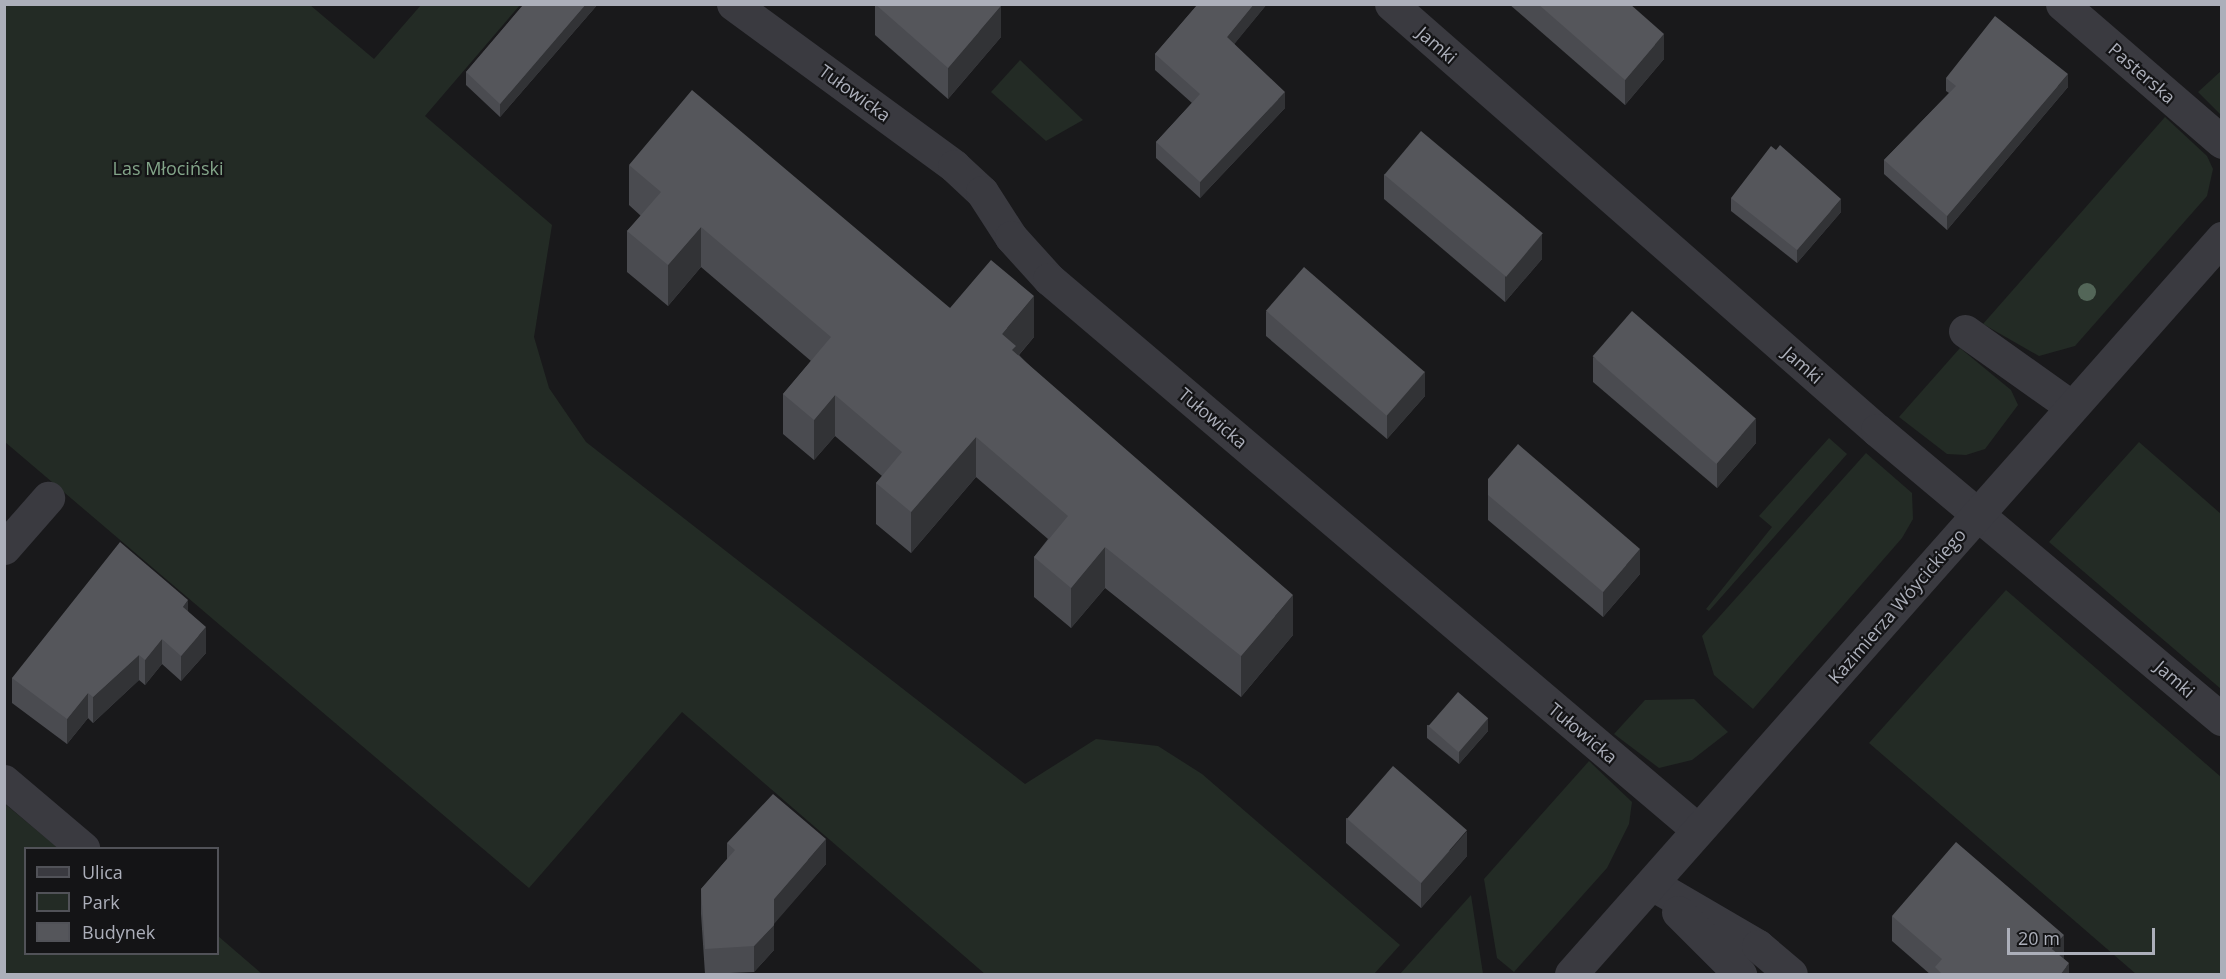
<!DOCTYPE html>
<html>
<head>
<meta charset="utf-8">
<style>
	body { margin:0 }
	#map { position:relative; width:2226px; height:979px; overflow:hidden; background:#19191b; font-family:"Open Sans",sans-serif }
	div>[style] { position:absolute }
	.green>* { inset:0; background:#232b25 }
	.minor>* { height:33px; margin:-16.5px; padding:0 16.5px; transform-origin:16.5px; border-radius:16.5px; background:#3a3a40 }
	.trees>* { width:18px; height:18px; margin:-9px; border-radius:50%; background:#536658 }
	.wall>* { inset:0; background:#4a4b50 }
	.shaded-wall>* { inset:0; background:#323336 }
	.building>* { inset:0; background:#55565b; transform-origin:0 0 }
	span { translate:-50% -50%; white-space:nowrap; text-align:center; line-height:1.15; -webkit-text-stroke:4.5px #141416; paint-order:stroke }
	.street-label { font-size:18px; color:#acafba }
	.park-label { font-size:18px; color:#83a589 }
	.frame { position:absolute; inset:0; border:6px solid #acafba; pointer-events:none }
	.legend { position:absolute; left:24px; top:847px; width:195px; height:108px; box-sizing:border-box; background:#141416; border:2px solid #515258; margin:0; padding:8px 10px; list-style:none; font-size:18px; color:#acafba }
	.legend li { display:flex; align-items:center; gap:12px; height:30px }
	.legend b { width:30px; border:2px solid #515258 }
	.scale { position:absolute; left:2007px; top:928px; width:148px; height:27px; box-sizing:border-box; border:3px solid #acafba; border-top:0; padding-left:8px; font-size:18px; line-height:21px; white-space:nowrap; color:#acafba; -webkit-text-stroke:4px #141416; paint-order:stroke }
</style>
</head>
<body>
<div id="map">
	<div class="green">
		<div style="clip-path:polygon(5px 5px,310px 5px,374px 59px,421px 5px,520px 5px,425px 116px,552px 225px,534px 337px,549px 388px,586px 442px,1025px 784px,1096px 739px,1158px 746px,1202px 774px,1400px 945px,1374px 974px,985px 974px,682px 712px,529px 888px,5px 442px)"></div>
		<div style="clip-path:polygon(1020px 60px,1083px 120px,1046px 141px,991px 92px)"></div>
		<div style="clip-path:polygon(2221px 71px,2221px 115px,2198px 92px)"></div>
		<div style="clip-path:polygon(2165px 117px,2207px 156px,2213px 169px,2207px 196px,2075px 346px,2039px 356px,1983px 324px)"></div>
		<div style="clip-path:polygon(1960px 348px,2011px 390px,2018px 405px,1985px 449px,1966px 455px,1947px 454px,1899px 417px)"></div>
		<div style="clip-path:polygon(1829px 438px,1847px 454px,1709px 611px,1706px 609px,1772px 527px,1759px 516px)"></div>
		<div style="clip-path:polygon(2139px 442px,2221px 514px,2221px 689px,2049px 542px)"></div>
		<div style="clip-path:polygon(1866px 453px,1912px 493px,1913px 519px,1902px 538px,1753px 709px,1714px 675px,1702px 636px)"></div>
		<div style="clip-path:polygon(2006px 590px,2221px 777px,2221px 974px,2136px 974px,1869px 743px)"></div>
		<div style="clip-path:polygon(1694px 699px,1728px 732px,1692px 760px,1659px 768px,1614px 734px,1645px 700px)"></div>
		<div style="clip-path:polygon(1589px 761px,1632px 802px,1629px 824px,1607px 868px,1514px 972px,1497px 958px,1484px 879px)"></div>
		<div style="clip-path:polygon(4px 803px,58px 848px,26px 848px,26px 954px,218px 954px,218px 936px,262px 974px,5px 974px)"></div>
		<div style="clip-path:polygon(1471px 895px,1483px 974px,1400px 974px)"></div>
	</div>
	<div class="minor">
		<div style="left:733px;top:4px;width:274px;rotate:36.2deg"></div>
		<div style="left:954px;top:166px;width:38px;rotate:43deg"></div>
		<div style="left:982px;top:192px;width:54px;rotate:57.2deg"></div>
		<div style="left:1011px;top:237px;width:57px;rotate:47.9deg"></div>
		<div style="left:1049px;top:279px;width:851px;rotate:40.33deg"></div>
		<div style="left:1391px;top:4px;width:646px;rotate:41.24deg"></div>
		<div style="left:1877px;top:430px;width:450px;rotate:40deg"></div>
		<div style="left:2062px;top:4px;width:211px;rotate:40.8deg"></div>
		<div style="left:1965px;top:331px;width:131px;rotate:35.4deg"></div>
		<div style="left:4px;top:548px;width:67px;rotate:-48.7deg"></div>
		<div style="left:4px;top:781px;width:104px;rotate:40.3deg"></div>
		<div style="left:1652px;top:884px;width:123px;rotate:30.3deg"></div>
		<div style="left:1758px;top:946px;width:43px;rotate:40.3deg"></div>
		<div style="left:1678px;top:912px;width:88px;rotate:45deg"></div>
		<div style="left:1571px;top:974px;width:983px;rotate:-48.51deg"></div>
	</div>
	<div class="trees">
		<div style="left:2087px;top:292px"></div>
	</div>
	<div class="wall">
		<div style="clip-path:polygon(524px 4px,598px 4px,500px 117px,466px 85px,466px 72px)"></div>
		<div style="clip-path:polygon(875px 4px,1001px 37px,948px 99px,875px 35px)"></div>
		<div style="clip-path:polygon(1198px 4px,1267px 4px,1234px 44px,1285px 108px,1200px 198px,1156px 158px,1156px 142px,1192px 103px,1155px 70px,1155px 54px)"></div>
		<div style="clip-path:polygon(1509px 4px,1630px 4px,1664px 59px,1625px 105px)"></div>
		<div style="clip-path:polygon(1946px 78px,2068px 87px,1947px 230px,1884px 174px,1884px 160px,1949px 93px,1946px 91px)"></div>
		<div style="clip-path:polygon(629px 165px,950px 308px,1034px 337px,1019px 355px,1293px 635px,1241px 697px,1105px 588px,1071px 628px,1034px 597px,1034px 557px,1048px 539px,976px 477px,911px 553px,876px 524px,876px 483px,882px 476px,835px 436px,814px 460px,783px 434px,783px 394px,811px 361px,701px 267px,668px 306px,627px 272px,627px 231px,641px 216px,629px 205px)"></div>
		<div style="clip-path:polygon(1384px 174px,1542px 259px,1505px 302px,1384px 199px)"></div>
		<div style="clip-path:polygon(1731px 198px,1841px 212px,1797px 263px,1731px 211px)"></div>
		<div style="clip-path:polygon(1266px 311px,1425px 396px,1387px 439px,1266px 336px)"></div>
		<div style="clip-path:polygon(1593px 357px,1756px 443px,1717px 488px,1593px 382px)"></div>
		<div style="clip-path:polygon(1488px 479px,1640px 574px,1603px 617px,1488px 520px)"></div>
		<div style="clip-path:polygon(188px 611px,206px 653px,181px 681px,162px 664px,145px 685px,139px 680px,93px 723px,88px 718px,67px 744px,12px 703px,12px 678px)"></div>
		<div style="clip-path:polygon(1427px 725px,1488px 731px,1459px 764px,1427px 738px)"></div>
		<div style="clip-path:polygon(1346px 818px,1467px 856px,1421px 908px,1346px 843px)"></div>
		<div style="clip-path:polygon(727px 843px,826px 864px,774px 923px,774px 950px,754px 972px,705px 974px,701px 914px,701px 889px,727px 859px)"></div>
		<div style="clip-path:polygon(1892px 916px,2064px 959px,2069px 975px,1931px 975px,1892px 941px)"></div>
	</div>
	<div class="shaded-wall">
		<div style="clip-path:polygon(586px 4px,598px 4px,500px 117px,500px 104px)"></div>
		<div style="clip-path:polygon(1254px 4px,1267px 4px,1227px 53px,1227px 37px)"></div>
		<div style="clip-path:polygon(1001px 6px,1001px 37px,948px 99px,948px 68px)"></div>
		<div style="clip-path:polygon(1664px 34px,1664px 59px,1625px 105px,1625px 80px)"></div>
		<div style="clip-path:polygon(2068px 74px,2068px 87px,1947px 230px,1947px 216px)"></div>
		<div style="clip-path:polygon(1285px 92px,1285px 108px,1200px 198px,1200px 182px)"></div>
		<div style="clip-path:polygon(1841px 199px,1841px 212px,1797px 263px,1797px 250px)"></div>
		<div style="clip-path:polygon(701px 227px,701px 267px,668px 306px,668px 265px)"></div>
		<div style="clip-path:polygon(1542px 234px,1542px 259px,1505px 302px,1505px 277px)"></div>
		<div style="clip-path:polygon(1034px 296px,1034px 337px,1016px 358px,1002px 334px)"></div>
		<div style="clip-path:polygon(1425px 371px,1425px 396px,1387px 439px,1387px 414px)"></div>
		<div style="clip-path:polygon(835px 395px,835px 436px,814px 460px,814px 420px)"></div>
		<div style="clip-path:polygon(1756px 418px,1756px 443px,1717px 488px,1717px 463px)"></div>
		<div style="clip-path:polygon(976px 437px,976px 477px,911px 553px,911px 512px)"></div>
		<div style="clip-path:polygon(1105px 547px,1105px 588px,1071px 628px,1071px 588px)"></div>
		<div style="clip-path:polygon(1640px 549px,1640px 574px,1603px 617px,1603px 592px)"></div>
		<div style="clip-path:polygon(1293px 595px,1293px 635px,1241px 697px,1241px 656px)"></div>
		<div style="clip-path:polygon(188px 600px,188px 625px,183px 607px)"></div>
		<div style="clip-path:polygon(206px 627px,206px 653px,181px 681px,181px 656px)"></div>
		<div style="clip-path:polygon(162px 639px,162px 664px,145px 685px,145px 660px)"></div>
		<div style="clip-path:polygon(139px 655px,139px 680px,93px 723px,93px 697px)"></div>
		<div style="clip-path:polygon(88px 693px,88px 718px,67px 744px,67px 719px)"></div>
		<div style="clip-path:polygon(1488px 718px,1488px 731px,1459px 764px,1459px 751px)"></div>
		<div style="clip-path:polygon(1467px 831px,1467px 856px,1421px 908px,1421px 883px)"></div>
		<div style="clip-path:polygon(826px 839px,826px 864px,774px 924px,774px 899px)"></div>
		<div style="clip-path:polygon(774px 925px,774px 950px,754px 972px,754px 946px)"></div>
		<div style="clip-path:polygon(2064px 935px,2064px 960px,2052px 949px)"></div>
		<div style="clip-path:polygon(2069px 963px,2069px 975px,2060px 975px)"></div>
	</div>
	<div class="building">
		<div style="clip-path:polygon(524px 4px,586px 4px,500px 104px,466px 72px)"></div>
		<div style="clip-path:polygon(875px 4px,999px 4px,1001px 6px,948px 68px)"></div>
		<div style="clip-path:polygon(1198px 4px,1254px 4px,1227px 37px,1285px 92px,1200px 182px,1156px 142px,1200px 94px,1155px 54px)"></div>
		<div style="clip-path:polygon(1538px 4px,1630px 4px,1664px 34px,1625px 80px)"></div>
		<div style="clip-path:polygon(1995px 16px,2068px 74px,1947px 216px,1884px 160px,1956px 86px,1946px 78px)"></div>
		<div style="clip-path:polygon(692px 90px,950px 308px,991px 260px,1034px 296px,1002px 334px,1016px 346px,1012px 350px,1293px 595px,1241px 656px,1105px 547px,1071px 588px,1034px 557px,1068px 516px,976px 437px,911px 512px,876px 483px,902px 452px,835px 395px,814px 420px,783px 394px,831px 337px,701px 227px,668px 265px,627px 231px,661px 192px,629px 165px)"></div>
		<div style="left:1421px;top:131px;width:159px;height:57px;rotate:40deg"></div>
		<div style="clip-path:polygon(1780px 145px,1841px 199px,1797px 250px,1731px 198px,1771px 146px,1776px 150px)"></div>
		<div style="left:1304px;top:267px;width:160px;height:58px;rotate:41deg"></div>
		<div style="left:1632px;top:311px;width:164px;height:60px;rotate:41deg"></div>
		<div style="clip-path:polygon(1518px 444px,1640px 549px,1603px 592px,1488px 495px,1488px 479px)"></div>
		<div style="clip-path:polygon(120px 542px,188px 600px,183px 607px,206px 627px,181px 656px,162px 639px,145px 660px,139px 655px,93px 697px,88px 693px,67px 719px,12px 678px)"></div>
		<div style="left:1458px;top:692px;width:40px;height:45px;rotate:41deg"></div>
		<div style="left:1393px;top:766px;width:98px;height:70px;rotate:41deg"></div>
		<div style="clip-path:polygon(773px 794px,826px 839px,774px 899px,774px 925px,754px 946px,705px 949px,701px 889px,735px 850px,727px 843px)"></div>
		<div style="clip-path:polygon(1956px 842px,2064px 935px,2052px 949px,2069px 963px,2060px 975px,1943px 975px,1935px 967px,1942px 959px,1892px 916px)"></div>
	</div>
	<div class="street-label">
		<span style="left:1437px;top:45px;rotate:41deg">Jamki</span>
		<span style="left:2142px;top:73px;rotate:41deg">Pasterska</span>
		<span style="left:855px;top:93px;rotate:36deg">Tułowicka</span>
		<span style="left:1803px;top:365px;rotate:41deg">Jamki</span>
		<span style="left:1213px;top:418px;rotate:40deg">Tułowicka</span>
		<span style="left:1897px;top:606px;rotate:-49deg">Kazimierza Wóycickiego</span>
		<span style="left:2175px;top:679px;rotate:41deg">Jamki</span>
		<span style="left:1583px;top:733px;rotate:40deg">Tułowicka</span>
	</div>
	<div class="park-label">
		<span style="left:168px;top:168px">Las Młociński</span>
	</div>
	<div class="frame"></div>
	<ul class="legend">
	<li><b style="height:8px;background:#3a3a40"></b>Ulica</li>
	<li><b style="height:16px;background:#232b25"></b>Park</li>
	<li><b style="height:16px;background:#55565b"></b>Budynek</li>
	</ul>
	<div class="scale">20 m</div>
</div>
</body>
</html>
